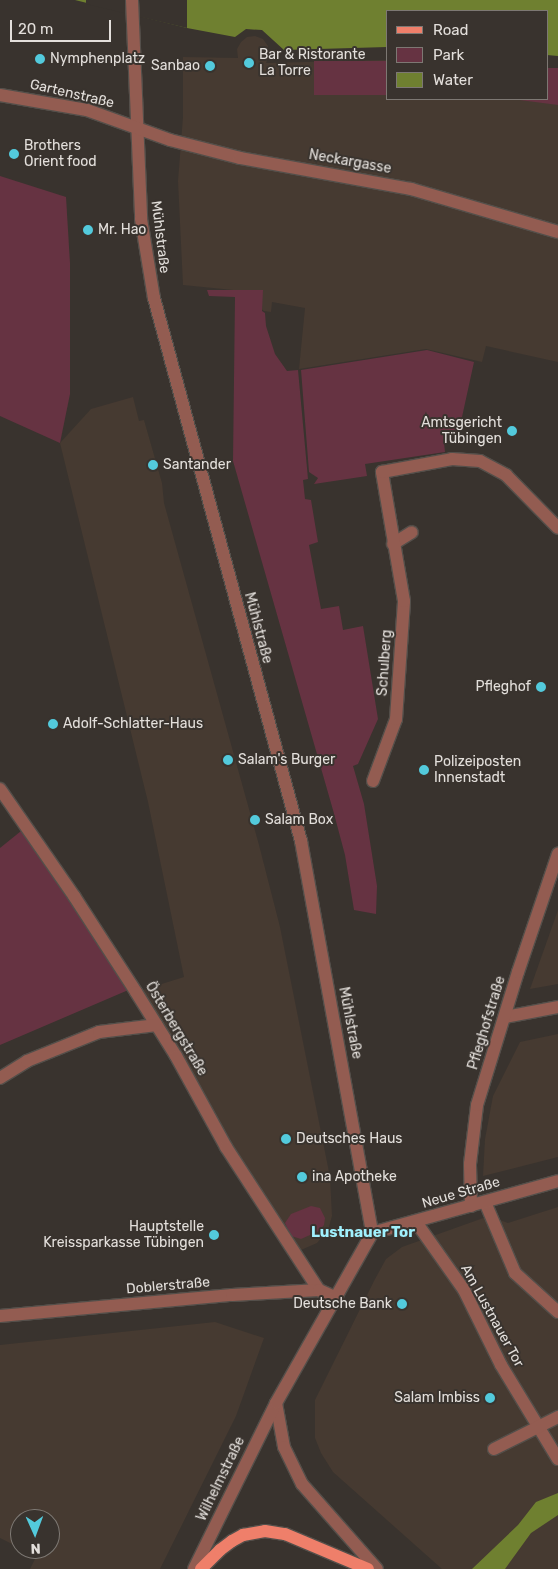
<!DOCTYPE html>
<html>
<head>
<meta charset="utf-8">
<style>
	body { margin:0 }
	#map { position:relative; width:558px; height:1569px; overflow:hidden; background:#39332e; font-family:Rubik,sans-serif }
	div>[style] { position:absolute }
	.built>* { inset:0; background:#463a31 }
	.green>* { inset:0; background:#663342; transform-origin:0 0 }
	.water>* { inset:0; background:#6f8030 }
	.pier>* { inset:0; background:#39332e }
	.roads { filter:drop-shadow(1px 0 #544f4a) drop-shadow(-1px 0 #544f4a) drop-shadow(0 1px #544f4a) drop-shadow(0 -1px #544f4a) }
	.minor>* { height:12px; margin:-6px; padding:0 6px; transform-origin:6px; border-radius:6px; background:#935c51 }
	.major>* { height:12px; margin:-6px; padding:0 6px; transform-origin:6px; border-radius:6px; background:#ef7f6a }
	.dots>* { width:14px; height:14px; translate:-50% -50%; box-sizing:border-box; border:2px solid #39332e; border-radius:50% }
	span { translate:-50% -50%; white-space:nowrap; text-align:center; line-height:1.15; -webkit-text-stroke:4px #39332e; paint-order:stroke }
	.poi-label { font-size:14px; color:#e3dfdb }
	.left { translate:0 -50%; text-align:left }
	.right { translate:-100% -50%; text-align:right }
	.street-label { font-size:14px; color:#e3dfdb }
	.neighbourhood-label { font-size:15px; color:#a0f0fd; font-weight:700 }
	.legend { position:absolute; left:386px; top:10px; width:162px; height:90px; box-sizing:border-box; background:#39332e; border:1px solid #7d7873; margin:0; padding:6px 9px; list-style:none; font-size:15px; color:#e3dfdb }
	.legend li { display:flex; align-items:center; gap:10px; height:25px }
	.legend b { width:25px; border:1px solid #7d7873 }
	.north { position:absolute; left:10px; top:1509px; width:50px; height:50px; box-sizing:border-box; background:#39332e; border:1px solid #7d7873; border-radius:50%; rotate:178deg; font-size:14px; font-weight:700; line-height:20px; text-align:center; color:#e3dfdb }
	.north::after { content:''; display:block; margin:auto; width:18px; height:22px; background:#53cadc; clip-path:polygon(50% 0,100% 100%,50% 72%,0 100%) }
	.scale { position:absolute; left:10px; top:20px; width:101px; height:22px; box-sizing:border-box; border:2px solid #e3dfdb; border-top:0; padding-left:6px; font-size:15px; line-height:18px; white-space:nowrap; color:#e3dfdb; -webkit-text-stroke:4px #39332e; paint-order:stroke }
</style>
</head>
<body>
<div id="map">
	<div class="built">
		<div style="clip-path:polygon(255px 36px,263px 39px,268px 46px,269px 56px,266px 63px,387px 60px,387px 99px,547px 99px,558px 68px,558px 362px,486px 346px,482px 362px,426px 349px,299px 369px,305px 308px,272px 302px,271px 312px,264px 311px,233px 290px,183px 285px,178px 181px,183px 117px,183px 57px,238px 58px,237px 49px,241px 42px,247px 37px)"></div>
		<div style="clip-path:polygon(133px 397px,139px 421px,144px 420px,162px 483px,164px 503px,259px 845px,280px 927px,330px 1177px,332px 1216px,328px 1230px,317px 1243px,294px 1253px,136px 992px,184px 977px,148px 802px,60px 443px,91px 409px)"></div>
		<div style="clip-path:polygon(558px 910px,558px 984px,530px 989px)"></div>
		<div style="clip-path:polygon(558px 1034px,558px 1157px,483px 1176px,485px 1139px,493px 1096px,520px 1042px)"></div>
		<div style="clip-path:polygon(558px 1207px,558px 1569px,442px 1569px,333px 1472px,321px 1453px,315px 1438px,315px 1400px,374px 1281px,386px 1259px,402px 1247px,489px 1216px,508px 1223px)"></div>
		<div style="clip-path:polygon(215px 1322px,264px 1338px,236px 1416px,160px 1569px,30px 1569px,36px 1557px,21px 1549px,50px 1549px,50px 1519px,20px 1519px,20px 1548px,0 1538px,0 1345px)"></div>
	</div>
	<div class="green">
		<div style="left:387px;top:61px;width:34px;height:73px;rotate:90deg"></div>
		<div style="clip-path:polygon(547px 68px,558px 68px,558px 105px,512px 99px,547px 99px)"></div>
		<div style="clip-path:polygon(0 176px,66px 197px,70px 263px,70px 394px,60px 443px,0 416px)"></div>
		<div style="clip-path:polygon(207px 290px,263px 290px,262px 311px,265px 313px,266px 326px,275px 354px,287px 371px,298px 370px,308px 479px,303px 480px,305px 499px,311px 500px,318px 542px,309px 545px,321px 609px,339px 606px,343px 630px,363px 626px,378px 719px,358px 764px,353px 766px,364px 804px,377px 886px,376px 914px,354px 910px,345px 855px,333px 810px,233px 461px,235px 297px,209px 296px)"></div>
		<div style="clip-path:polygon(427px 350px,474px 362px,457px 440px,444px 443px,445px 452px,365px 464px,367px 476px,314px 484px,318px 478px,309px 472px,301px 370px)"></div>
		<div style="clip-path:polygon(26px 827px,133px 988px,0 1045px,0 848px)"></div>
		<div style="clip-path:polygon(311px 1206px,320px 1208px,325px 1218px,324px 1225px,319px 1231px,301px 1239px,291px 1236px,285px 1223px,291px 1214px)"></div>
	</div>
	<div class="water">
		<div style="clip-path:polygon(75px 0,558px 0,558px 56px,547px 55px,547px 11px,387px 11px,387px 47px,284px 50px,262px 30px,246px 29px,235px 37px,187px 28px)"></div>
		<div style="clip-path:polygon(558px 1493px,558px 1515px,531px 1533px,505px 1569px,472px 1569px,518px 1525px,536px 1502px)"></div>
	</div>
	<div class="pier">
		<div style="clip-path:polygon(86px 0,187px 0,187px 28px,86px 4px)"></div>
	</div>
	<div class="roads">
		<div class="minor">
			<div style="left:132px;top:0;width:219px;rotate:87.6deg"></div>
			<div style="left:141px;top:219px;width:80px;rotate:80.7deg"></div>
			<div style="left:154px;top:298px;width:563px;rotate:74.85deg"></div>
			<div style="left:301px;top:841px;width:398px;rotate:79.7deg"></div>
			<div style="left:0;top:95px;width:88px;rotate:9.8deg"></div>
			<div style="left:87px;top:110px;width:88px;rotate:19.9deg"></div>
			<div style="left:170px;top:140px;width:72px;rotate:14.4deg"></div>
			<div style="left:240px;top:158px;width:174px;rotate:10.3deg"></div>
			<div style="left:411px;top:189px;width:153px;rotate:16.3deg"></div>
			<div style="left:393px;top:544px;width:22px;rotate:-32deg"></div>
			<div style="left:373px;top:781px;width:66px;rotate:-69.6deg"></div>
			<div style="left:396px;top:719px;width:118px;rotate:-86.1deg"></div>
			<div style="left:404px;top:601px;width:131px;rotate:-99.7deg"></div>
			<div style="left:382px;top:472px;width:71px;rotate:-10.5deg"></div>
			<div style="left:452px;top:459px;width:28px;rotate:4deg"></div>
			<div style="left:480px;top:461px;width:30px;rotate:28deg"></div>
			<div style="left:506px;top:475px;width:74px;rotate:45.5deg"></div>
			<div style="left:0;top:789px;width:130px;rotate:55.3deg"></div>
			<div style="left:74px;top:896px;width:114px;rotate:57.1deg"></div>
			<div style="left:136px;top:992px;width:75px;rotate:58deg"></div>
			<div style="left:176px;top:1056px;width:104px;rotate:61.2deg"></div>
			<div style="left:226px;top:1147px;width:171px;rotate:57deg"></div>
			<div style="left:505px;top:1017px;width:54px;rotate:-10.7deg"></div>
			<div style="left:0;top:1078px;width:32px;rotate:-32deg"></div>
			<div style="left:27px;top:1061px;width:78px;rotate:-21.9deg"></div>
			<div style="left:99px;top:1032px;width:58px;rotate:-6.9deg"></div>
			<div style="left:485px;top:1202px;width:77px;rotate:67.1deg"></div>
			<div style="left:515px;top:1273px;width:58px;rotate:42.2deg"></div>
			<div style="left:471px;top:1206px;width:42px;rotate:-91.4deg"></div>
			<div style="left:470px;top:1164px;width:59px;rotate:-83.2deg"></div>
			<div style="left:477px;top:1105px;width:139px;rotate:-72.9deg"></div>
			<div style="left:518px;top:972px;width:125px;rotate:-71.3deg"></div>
			<div style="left:416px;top:1222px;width:83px;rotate:54.8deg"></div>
			<div style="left:464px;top:1290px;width:84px;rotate:63.7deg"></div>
			<div style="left:501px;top:1365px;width:110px;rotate:58.8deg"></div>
			<div style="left:372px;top:1233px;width:193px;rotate:-15.6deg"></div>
			<div style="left:0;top:1316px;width:233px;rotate:-5.2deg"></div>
			<div style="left:232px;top:1295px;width:87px;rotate:-3.3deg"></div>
			<div style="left:319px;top:1290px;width:20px;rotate:24deg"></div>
			<div style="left:276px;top:1403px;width:45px;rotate:79.7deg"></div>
			<div style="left:284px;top:1447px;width:41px;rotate:64.1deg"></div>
			<div style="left:302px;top:1484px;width:113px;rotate:48.6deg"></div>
			<div style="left:494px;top:1449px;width:72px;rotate:-26.6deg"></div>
			<div style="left:194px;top:1569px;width:185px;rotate:-63.7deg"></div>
			<div style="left:276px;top:1403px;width:195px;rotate:-60.5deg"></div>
		</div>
		<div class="major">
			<div style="left:201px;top:1569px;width:27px;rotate:-45deg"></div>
			<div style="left:220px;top:1550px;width:15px;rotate:-37deg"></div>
			<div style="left:232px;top:1541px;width:13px;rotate:-29deg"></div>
			<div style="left:243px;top:1535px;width:22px;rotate:-10deg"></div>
			<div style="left:265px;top:1531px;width:20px;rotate:9deg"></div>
			<div style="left:285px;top:1534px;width:90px;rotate:22.9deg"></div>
		</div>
	</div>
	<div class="dots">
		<div style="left:40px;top:59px;background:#53cadc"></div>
		<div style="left:249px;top:63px;background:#53cadc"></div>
		<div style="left:210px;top:66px;background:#53cadc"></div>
		<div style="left:14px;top:154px;background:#53cadc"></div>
		<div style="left:88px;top:230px;background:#53cadc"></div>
		<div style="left:512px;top:431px;background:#53cadc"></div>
		<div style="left:153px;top:465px;background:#53cadc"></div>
		<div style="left:541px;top:687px;background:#53cadc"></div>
		<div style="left:53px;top:724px;background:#53cadc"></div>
		<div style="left:228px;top:760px;background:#53cadc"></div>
		<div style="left:424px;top:770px;background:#53cadc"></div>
		<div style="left:255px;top:820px;background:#53cadc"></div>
		<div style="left:286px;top:1139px;background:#53cadc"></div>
		<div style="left:302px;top:1177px;background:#53cadc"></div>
		<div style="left:214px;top:1235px;background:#53cadc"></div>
		<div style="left:402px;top:1304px;background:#53cadc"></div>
		<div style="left:490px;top:1398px;background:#53cadc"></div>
	</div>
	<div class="poi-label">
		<span class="left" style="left:259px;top:63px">Bar &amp; Ristorante<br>La Torre</span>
		<span class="left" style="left:50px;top:59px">Nymphenplatz</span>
		<span class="right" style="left:200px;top:66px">Sanbao</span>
		<span class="left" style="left:24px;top:154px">Brothers<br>Orient food</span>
		<span class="left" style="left:98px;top:230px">Mr. Hao</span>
		<span class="right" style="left:502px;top:431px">Amtsgericht<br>Tübingen</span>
		<span class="left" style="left:163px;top:465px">Santander</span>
		<span class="right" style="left:531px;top:687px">Pfleghof</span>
		<span class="left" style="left:63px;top:724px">Adolf-Schlatter-Haus</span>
		<span class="left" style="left:238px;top:760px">Salam's Burger</span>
		<span class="left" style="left:434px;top:770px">Polizeiposten<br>Innenstadt</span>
		<span class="left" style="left:265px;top:820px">Salam Box</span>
		<span class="left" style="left:296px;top:1139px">Deutsches Haus</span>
		<span class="left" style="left:312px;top:1177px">ina Apotheke</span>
		<span class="right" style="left:204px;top:1235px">Hauptstelle<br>Kreissparkasse Tübingen</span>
		<span class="right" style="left:392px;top:1304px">Deutsche Bank</span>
		<span class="right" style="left:480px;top:1398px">Salam Imbiss</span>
	</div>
	<div class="street-label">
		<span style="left:72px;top:94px;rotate:13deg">Gartenstraße</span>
		<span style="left:350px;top:162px;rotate:10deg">Neckargasse</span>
		<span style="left:160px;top:237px;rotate:83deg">Mühlstraße</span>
		<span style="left:258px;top:628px;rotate:75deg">Mühlstraße</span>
		<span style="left:385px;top:663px;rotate:-86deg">Schulberg</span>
		<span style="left:350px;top:1023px;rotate:79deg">Mühlstraße</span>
		<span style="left:487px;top:1023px;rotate:-73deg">Pfleghofstraße</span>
		<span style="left:176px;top:1029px;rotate:59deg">Österbergstraße</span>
		<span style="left:461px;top:1193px;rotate:-16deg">Neue Straße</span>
		<span style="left:168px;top:1286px;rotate:-5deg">Doblerstraße</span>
		<span style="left:492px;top:1316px;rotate:61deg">Am Lustnauer Tor</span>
		<span style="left:221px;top:1479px;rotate:-64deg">Wilhelmstraße</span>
	</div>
	<div class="neighbourhood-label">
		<span style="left:363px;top:1233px">Lustnauer Tor</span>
	</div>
	<ul class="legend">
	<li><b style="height:6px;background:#ef7f6a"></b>Road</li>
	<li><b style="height:14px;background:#663342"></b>Park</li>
	<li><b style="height:14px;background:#6f8030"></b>Water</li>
	</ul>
	<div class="north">N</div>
	<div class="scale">20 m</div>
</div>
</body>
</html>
